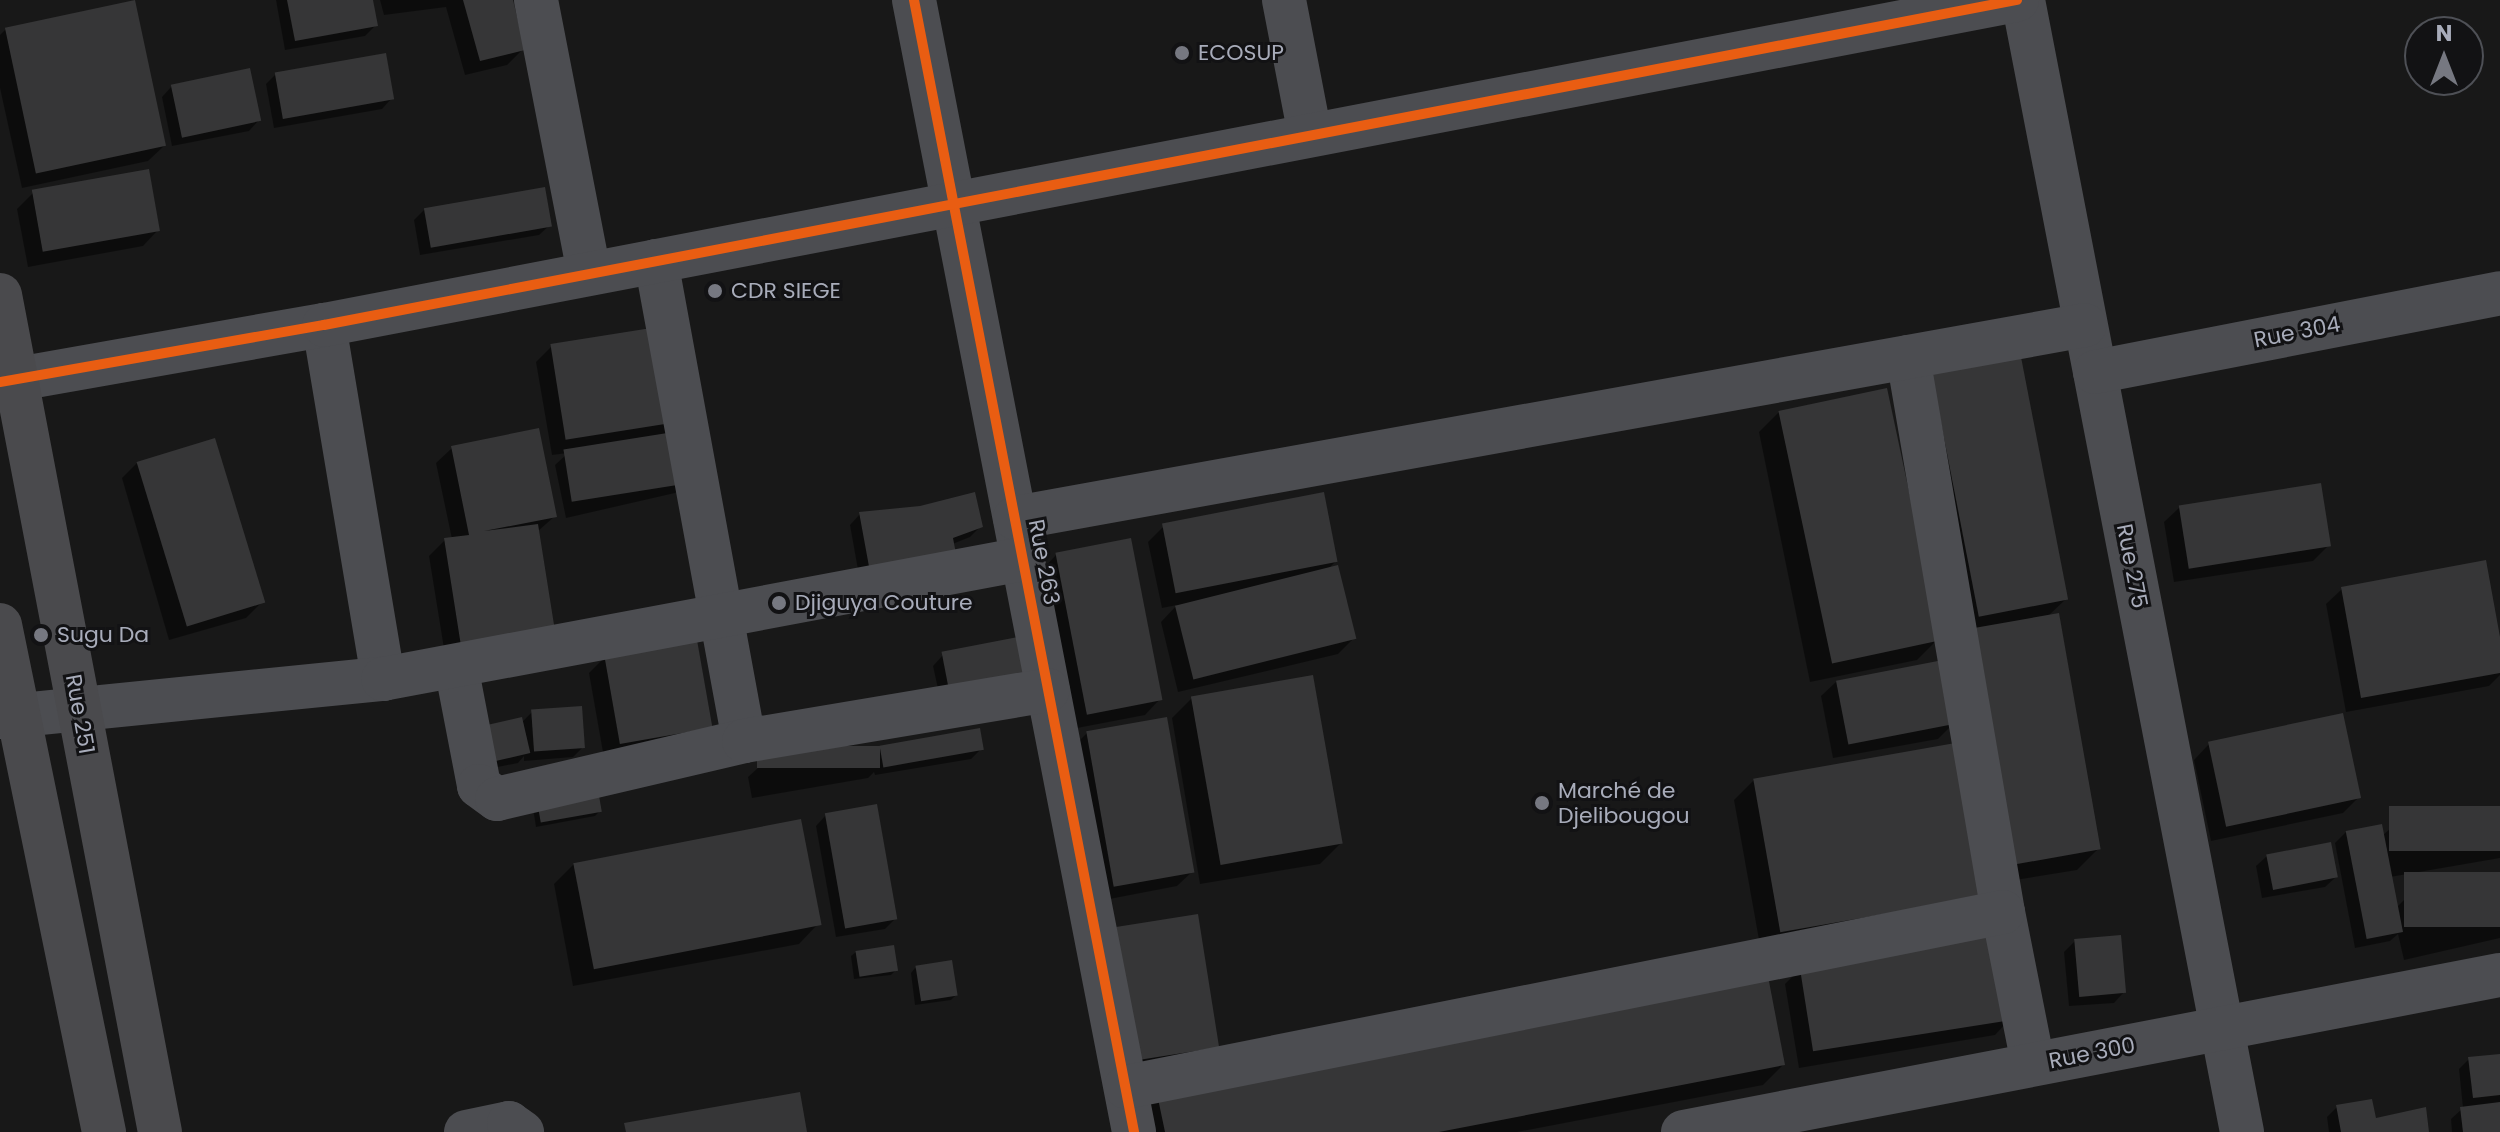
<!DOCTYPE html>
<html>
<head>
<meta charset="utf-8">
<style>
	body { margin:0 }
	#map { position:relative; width:2500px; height:1132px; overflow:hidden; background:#181818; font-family:Poppins,sans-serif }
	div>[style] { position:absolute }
	.shadow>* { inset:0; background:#0007 }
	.building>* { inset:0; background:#363637; transform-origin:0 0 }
	.minor>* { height:44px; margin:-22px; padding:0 22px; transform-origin:22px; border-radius:22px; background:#4c4d51 }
	.major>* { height:44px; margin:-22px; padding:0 22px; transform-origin:22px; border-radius:22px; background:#4a4a4d }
	.cycleway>* { height:10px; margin:-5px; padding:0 5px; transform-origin:5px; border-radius:5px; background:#e95d12 }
	.dots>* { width:22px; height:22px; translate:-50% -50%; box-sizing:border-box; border:4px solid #121214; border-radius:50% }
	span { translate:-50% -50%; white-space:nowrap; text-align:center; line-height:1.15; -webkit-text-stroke:6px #121214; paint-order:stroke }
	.poi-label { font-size:22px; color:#a8acba }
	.left { translate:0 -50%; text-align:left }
	.street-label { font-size:22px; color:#a8acba }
	.north { position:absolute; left:2404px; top:16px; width:80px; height:80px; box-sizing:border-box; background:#121214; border:2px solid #4e5056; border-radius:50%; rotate:0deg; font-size:22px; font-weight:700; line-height:32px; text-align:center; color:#a8acba }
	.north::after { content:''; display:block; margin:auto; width:28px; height:36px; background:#767881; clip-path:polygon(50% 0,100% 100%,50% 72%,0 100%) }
</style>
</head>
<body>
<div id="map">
	<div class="shadow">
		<div style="clip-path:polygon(276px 0,371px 0,376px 25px,365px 36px,285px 50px)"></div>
		<div style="clip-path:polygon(380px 0,511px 0,523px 49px,507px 65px,465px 75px,446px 7px,384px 15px)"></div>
		<div style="clip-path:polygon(6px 29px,164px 146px,148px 161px,22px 188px,0 88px,0 35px)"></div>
		<div style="clip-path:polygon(276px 74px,392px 98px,382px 109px,274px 128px,266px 84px)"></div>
		<div style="clip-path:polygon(172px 86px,259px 120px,249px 131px,172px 146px,162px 97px)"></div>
		<div style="clip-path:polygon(33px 193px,158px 230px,143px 246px,28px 267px,17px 209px)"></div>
		<div style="clip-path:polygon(425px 209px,550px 225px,539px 235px,420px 255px,414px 220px)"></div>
		<div style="clip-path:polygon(552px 346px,678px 421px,663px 437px,686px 482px,675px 493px,566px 518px,555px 465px,568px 453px,552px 455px,536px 362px)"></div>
		<div style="clip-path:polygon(1912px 395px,2065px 600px,2047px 617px,2097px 850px,2077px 870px,1985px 885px,1761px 951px,1734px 800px,1754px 780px,1959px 744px)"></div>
		<div style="clip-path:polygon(1779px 412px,1937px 640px,1917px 660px,1810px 682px,1759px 432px)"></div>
		<div style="clip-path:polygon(452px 448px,555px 516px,537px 532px,553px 631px,446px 661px,429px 556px,445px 540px,452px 539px,436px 463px)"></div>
		<div style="clip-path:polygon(137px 463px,262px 602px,246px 618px,169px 640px,122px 478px)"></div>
		<div style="clip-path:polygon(2180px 507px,2329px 545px,2313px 561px,2174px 582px,2164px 522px)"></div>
		<div style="clip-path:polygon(860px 514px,981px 526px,970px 537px,860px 581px,850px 525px)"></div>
		<div style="clip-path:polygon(1163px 527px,1336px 561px,1327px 570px,1354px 638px,1338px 654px,1178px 692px,1161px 622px,1177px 605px,1162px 608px,1148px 542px)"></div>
		<div style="clip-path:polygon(1056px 555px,1160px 699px,1145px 715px,1072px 729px,1041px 571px)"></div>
		<div style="clip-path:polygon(2342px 589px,2500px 648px,2500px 675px,2489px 686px,2346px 712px,2326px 604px)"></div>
		<div style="clip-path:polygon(1021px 639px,942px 707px,933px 666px,943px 655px)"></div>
		<div style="clip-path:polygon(605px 657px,710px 727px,604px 758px,589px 673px)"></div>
		<div style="clip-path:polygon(1837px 681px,1953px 724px,1938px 739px,1833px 758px,1821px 696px)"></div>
		<div style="clip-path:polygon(1192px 698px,1340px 844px,1320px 864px,1200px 884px,1172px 718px)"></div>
		<div style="clip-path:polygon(532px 712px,583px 747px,573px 757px,524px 761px,524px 756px,518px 763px,473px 772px)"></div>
		<div style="clip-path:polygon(978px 730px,981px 749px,971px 759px,875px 775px,874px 772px,868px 778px,752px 798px,748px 777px,759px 767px)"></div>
		<div style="clip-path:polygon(1087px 733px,1193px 871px,1177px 886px,1099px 901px,1071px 749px)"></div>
		<div style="clip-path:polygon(2209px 744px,2359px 797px,2343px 813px,2211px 841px,2194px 760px)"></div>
		<div style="clip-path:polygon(533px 808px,600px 811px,595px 816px,536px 827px)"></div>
		<div style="clip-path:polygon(2500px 808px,2500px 858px,2390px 877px,2396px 908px,2408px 896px,2500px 874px,2500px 938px,2404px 960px,2398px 934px,2390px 941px,2355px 948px,2335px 843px,2346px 832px,2382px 836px,2392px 827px)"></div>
		<div style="clip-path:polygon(826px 815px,896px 918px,885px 929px,836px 937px,816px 826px)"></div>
		<div style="clip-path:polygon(2267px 856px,2336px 877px,2325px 887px,2262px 898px,2256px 866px)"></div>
		<div style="clip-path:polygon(574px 864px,818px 924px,799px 944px,573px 986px,554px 884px)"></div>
		<div style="clip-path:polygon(2075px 941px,2124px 992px,2114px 1003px,2069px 1006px,2064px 952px)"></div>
		<div style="clip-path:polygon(1102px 945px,1218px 1046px,1123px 1075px)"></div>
		<div style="clip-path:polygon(856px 952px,896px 970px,891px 975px,854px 979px,851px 956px)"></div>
		<div style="clip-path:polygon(915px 968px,955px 996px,951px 1000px,915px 1005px,911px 973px)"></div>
		<div style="clip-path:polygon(1801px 968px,2010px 1019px,1995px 1035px,1799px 1068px,1785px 984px)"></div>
		<div style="clip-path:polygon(2500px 1056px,2500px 1132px,2452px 1132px,2451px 1119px,2463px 1108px,2459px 1069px,2469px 1059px)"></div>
		<div style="clip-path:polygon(1783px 1065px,1763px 1085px,1517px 1132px,1141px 1132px,1137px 1110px,1157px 1090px)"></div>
		<div style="clip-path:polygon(2337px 1107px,2375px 1121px,2427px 1132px,2329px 1132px,2327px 1117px)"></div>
	</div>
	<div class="building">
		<div style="left:135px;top:0;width:149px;height:133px;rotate:78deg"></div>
		<div style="clip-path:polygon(287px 0,373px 0,378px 26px,295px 41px)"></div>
		<div style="clip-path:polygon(463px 0,513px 0,525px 50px,480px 61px)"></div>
		<div style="left:386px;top:53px;width:47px;height:113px;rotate:80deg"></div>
		<div style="left:250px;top:68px;width:54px;height:81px;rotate:78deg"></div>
		<div style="left:149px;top:169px;width:63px;height:119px;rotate:80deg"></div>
		<div style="left:545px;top:187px;width:40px;height:123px;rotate:80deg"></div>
		<div style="left:664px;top:326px;width:97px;height:115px;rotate:81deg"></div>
		<div style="left:2021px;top:357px;width:247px;height:91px;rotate:79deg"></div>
		<div style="left:1887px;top:388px;width:258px;height:111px;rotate:78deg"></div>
		<div style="clip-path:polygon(539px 428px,557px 517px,484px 531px,538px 524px,555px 631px,461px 646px,444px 538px,469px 535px,451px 446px)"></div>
		<div style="left:680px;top:431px;width:53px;height:118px;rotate:81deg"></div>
		<div style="left:215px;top:438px;width:172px;height:82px;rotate:73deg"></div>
		<div style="left:2321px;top:483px;width:64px;height:144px;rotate:81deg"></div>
		<div style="clip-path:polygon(975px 492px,983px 527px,953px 538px,957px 559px,870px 572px,859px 512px,920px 506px)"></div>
		<div style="left:1324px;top:492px;width:71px;height:165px;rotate:79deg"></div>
		<div style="left:1131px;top:538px;width:165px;height:77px;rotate:79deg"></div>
		<div style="clip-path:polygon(2486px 560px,2500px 637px,2500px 673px,2361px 698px,2341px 587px)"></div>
		<div style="left:1338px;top:565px;width:76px;height:168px;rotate:76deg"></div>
		<div style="left:2059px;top:613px;width:240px;height:92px;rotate:80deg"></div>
		<div style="left:1023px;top:636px;width:46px;height:83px;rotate:79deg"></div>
		<div style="left:697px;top:640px;width:89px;height:94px;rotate:80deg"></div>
		<div style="left:1943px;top:660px;width:65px;height:109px;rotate:79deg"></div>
		<div style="left:1313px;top:675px;width:171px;height:124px;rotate:80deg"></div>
		<div style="left:582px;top:706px;width:42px;height:51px;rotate:86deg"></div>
		<div style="left:2343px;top:713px;width:87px;height:138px;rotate:78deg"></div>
		<div style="left:522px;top:717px;width:37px;height:47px;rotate:77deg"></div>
		<div style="left:1167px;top:717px;width:158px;height:82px;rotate:80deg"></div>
		<div style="left:980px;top:728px;width:22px;height:102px;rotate:80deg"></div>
		<div style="left:1961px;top:742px;width:156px;height:211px;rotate:80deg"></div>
		<div style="left:880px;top:746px;width:22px;height:123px;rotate:90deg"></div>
		<div style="left:598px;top:790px;width:22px;height:62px;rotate:80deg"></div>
		<div style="left:877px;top:804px;width:117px;height:53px;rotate:80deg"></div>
		<div style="left:2500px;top:806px;width:45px;height:111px;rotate:90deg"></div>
		<div style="left:801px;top:819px;width:108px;height:232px;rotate:79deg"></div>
		<div style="left:2382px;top:824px;width:110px;height:37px;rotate:79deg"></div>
		<div style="left:2331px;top:842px;width:36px;height:66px;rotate:79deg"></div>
		<div style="left:2500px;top:872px;width:55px;height:96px;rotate:90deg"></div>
		<div style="left:1198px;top:914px;width:135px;height:83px;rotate:81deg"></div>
		<div style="left:1998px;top:934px;width:87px;height:201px;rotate:81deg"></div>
		<div style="left:2121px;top:935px;width:58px;height:47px;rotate:85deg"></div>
		<div style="left:894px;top:945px;width:26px;height:39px;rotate:81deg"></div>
		<div style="left:952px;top:960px;width:36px;height:37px;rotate:81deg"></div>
		<div style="clip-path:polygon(1767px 971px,1785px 1065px,1439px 1132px,1165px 1132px,1156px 1089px)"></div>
		<div style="clip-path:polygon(2500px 1054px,2500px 1095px,2473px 1098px,2468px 1057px)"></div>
		<div style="clip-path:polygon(800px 1092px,807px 1132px,626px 1132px,624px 1123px)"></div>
		<div style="clip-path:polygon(2372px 1099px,2376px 1118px,2426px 1107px,2429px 1132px,2341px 1132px,2336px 1105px)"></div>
		<div style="clip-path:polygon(2500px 1102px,2500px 1132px,2463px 1132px,2460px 1107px)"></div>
	</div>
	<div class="minor">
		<div style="left:536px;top:0;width:278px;rotate:79deg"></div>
		<div style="left:914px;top:0;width:1153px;rotate:79deg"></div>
		<div style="left:1284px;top:0;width:137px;rotate:79.1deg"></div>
		<div style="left:2023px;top:0;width:1153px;rotate:79.05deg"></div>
		<div style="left:656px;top:261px;width:488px;rotate:79.6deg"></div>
		<div style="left:324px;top:325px;width:359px;rotate:80.5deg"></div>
		<div style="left:1908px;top:357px;width:563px;rotate:80.29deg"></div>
		<div style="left:2003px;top:912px;width:155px;rotate:78.8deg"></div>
		<div style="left:2095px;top:372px;width:413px;rotate:-11deg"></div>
		<div style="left:0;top:382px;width:329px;rotate:-10deg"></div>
		<div style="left:324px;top:325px;width:1724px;rotate:-10.87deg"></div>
		<div style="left:1015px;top:518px;width:1087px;rotate:-10.22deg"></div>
		<div style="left:456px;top:666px;width:122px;rotate:79.1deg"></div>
		<div style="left:479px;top:786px;width:22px;rotate:36deg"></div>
		<div style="left:497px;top:799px;width:254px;rotate:-13.2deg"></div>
		<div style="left:744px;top:741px;width:308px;rotate:-9.5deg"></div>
		<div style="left:0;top:717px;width:385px;rotate:-5.7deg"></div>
		<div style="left:383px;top:679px;width:651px;rotate:-10.62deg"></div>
		<div style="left:1126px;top:1087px;width:894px;rotate:-11.28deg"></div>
		<div style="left:466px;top:1132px;width:44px;rotate:-11.8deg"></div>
		<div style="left:509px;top:1123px;width:16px;rotate:35deg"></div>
		<div style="left:1683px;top:1132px;width:832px;rotate:-10.88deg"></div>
	</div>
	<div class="major">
		<div style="left:0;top:295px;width:852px;rotate:79.18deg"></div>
		<div style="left:0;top:625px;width:518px;rotate:78.41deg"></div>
	</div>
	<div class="cycleway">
		<div style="left:914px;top:0;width:1153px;rotate:79deg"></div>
		<div style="left:0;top:382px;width:329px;rotate:-10deg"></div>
		<div style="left:324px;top:325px;width:1724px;rotate:-10.87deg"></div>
	</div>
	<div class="dots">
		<div style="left:1182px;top:53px;background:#767881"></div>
		<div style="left:715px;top:291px;background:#767881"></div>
		<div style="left:779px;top:603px;background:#767881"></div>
		<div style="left:41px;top:635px;background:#767881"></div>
		<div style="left:1542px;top:803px;background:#767881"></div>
	</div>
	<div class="poi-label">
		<span class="left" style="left:1198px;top:53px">ECOSUP</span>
		<span class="left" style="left:731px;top:291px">CDR SIEGE</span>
		<span class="left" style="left:795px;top:603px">Djiguya Couture</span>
		<span class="left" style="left:57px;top:635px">Sugu Da</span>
		<span class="left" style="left:1558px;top:803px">Marché de<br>Djelibougou</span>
	</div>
	<div class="street-label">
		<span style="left:2297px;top:332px;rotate:-11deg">Rue 304</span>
		<span style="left:1044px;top:562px;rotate:79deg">Rue 263</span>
		<span style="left:2132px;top:566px;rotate:79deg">Rue 275</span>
		<span style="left:80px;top:714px;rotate:80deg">Rue 251</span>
		<span style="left:2092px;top:1053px;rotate:-11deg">Rue 300</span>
	</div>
	<div class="north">N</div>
</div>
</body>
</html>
